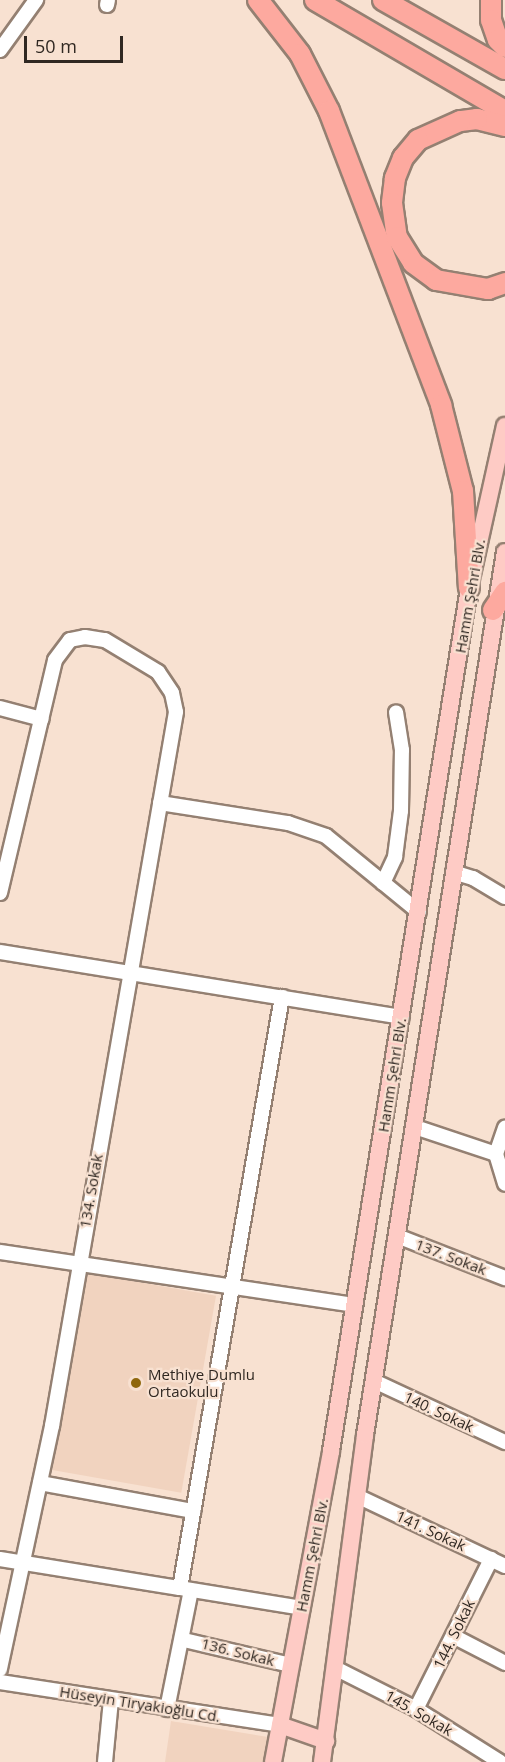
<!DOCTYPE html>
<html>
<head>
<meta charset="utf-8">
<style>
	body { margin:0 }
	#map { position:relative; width:505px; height:1762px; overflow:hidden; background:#f8e1d1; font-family:"Open Sans",sans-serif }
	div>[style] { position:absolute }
	.built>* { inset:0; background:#f1d3bf; transform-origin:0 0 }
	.roads { filter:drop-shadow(2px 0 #948072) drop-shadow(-2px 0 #948072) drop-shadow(0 2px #948072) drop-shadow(0 -2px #948072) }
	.minor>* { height:14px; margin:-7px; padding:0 7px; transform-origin:7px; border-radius:7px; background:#fff }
	.major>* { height:16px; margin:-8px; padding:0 8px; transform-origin:8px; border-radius:8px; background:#fecbc5 }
	.highway>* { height:20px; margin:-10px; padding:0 10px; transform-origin:10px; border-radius:10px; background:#fda99f }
	.dots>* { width:16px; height:16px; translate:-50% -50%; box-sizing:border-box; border:3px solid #f8e1d1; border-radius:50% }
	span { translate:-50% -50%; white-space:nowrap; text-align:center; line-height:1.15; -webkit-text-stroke:4.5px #f8e1d1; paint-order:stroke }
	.street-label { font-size:15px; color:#302822 }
	.poi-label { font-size:15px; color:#302822 }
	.left { translate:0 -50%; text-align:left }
	.scale { position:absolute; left:24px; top:36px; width:99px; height:27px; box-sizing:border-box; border:3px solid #302822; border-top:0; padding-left:8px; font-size:18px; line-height:21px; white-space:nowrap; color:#302822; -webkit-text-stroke:4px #f8e1d1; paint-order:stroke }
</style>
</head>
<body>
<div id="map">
	<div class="built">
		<div style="left:87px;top:1273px;width:131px;height:200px;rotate:10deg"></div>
		<div style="clip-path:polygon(171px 1721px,268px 1737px,263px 1762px,165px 1762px)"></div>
	</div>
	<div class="roads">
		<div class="minor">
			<div style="left:107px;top:5px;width:5px;rotate:-79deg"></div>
			<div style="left:0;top:50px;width:62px;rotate:-54.2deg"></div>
			<div style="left:0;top:708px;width:43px;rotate:14.7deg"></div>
			<div style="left:160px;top:803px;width:130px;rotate:8.9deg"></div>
			<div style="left:288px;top:823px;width:40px;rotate:18.9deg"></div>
			<div style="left:326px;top:836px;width:120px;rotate:39.3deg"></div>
			<div style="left:453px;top:872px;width:21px;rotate:17deg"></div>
			<div style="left:473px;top:878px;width:37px;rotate:31deg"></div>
			<div style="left:383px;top:883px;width:29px;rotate:-65deg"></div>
			<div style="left:395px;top:857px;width:46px;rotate:-82.6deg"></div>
			<div style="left:401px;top:811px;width:61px;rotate:-89.1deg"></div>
			<div style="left:402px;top:750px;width:38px;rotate:-99deg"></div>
			<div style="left:0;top:893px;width:239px;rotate:-76.7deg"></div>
			<div style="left:55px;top:660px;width:25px;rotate:-53deg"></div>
			<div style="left:70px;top:640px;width:15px;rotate:-11deg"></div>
			<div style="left:85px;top:637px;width:20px;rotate:9deg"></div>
			<div style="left:105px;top:640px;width:62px;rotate:31.1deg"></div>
			<div style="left:158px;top:672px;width:25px;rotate:56deg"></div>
			<div style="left:172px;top:693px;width:19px;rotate:78deg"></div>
			<div style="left:176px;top:712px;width:725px;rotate:99.85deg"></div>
			<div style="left:52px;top:1426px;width:249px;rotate:102.1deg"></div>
			<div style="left:0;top:952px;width:407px;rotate:9.2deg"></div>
			<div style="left:415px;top:1127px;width:85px;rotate:18.4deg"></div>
			<div style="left:496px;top:1154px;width:31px;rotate:73deg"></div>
			<div style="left:496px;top:1154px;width:28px;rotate:-71deg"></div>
			<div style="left:397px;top:1236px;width:116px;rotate:21.3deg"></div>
			<div style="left:0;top:1252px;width:359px;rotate:8.5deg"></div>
			<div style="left:374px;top:1381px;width:145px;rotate:25deg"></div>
			<div style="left:40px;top:1483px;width:156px;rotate:10.4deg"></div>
			<div style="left:357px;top:1496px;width:164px;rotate:25.3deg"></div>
			<div style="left:0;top:1559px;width:182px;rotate:9.2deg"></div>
			<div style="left:180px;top:1588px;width:600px;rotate:-80.21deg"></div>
			<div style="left:180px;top:1588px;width:124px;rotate:9.3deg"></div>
			<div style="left:453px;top:1636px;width:59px;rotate:27.4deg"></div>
			<div style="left:184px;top:1640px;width:110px;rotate:13.2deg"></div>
			<div style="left:335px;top:1668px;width:91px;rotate:26.8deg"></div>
			<div style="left:416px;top:1709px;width:99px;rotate:32.2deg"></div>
			<div style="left:0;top:1682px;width:283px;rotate:8.7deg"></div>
			<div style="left:167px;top:1709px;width:121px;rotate:-78.6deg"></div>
			<div style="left:416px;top:1709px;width:168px;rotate:-63.4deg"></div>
			<div style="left:105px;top:1762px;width:62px;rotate:-84.5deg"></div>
		</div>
		<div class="major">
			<div style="left:280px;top:1725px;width:49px;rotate:19.2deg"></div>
			<div style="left:273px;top:1762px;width:316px;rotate:-79.4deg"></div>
			<div style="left:331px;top:1451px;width:874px;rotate:-80.91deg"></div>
			<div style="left:469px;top:588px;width:166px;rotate:-77.5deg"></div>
			<div style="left:322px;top:1762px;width:330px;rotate:-82.5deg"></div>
			<div style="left:365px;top:1435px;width:894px;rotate:-80.99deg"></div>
		</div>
		<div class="highway">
			<div style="left:258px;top:0;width:68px;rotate:52.1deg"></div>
			<div style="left:300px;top:54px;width:64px;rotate:63deg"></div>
			<div style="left:329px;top:111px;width:315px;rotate:69.1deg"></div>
			<div style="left:441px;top:405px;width:89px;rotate:75.7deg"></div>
			<div style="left:463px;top:491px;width:97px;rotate:86.5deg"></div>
			<div style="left:315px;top:0;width:220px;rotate:30.3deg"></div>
			<div style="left:383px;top:0;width:140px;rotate:29.5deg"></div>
			<div style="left:491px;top:0;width:20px;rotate:90deg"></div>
			<div style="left:491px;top:20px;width:21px;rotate:71deg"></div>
			<div style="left:498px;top:40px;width:10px;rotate:45deg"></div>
			<div style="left:505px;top:126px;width:29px;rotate:-166deg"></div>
			<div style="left:477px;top:119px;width:17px;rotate:173deg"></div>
			<div style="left:460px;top:121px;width:46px;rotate:155.7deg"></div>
			<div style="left:418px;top:140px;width:23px;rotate:130deg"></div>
			<div style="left:403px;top:158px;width:22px;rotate:112deg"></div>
			<div style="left:395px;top:178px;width:25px;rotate:97deg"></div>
			<div style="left:392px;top:203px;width:34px;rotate:82deg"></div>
			<div style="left:397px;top:237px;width:31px;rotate:58deg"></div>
			<div style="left:413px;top:263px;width:29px;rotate:36deg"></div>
			<div style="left:436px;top:280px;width:53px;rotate:9.8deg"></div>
			<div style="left:488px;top:289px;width:18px;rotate:-19deg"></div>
			<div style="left:493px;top:610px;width:22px;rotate:-56deg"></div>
		</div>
	</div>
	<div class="dots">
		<div style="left:136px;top:1383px;background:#8f670d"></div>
	</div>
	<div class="street-label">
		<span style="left:470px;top:596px;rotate:-80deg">Hamm Şehri Blv.</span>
		<span style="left:392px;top:1075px;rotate:-81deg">Hamm Şehri Blv.</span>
		<span style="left:91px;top:1191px;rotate:-80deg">134. Sokak</span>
		<span style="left:451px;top:1257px;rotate:21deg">137. Sokak</span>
		<span style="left:439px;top:1412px;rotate:25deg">140. Sokak</span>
		<span style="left:431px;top:1531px;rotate:25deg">141. Sokak</span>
		<span style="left:312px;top:1555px;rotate:-79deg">Hamm Şehri Blv.</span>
		<span style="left:454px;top:1634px;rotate:-64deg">144. Sokak</span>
		<span style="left:238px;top:1652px;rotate:14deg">136. Sokak</span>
		<span style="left:140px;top:1704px;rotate:9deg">Hüseyin Tiryakioğlu Cd.</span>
		<span style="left:419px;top:1713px;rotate:30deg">145. Sokak</span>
	</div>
	<div class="poi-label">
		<span class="left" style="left:148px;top:1383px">Methiye Dumlu<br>Ortaokulu</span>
	</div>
	<div class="scale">50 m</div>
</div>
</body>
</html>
